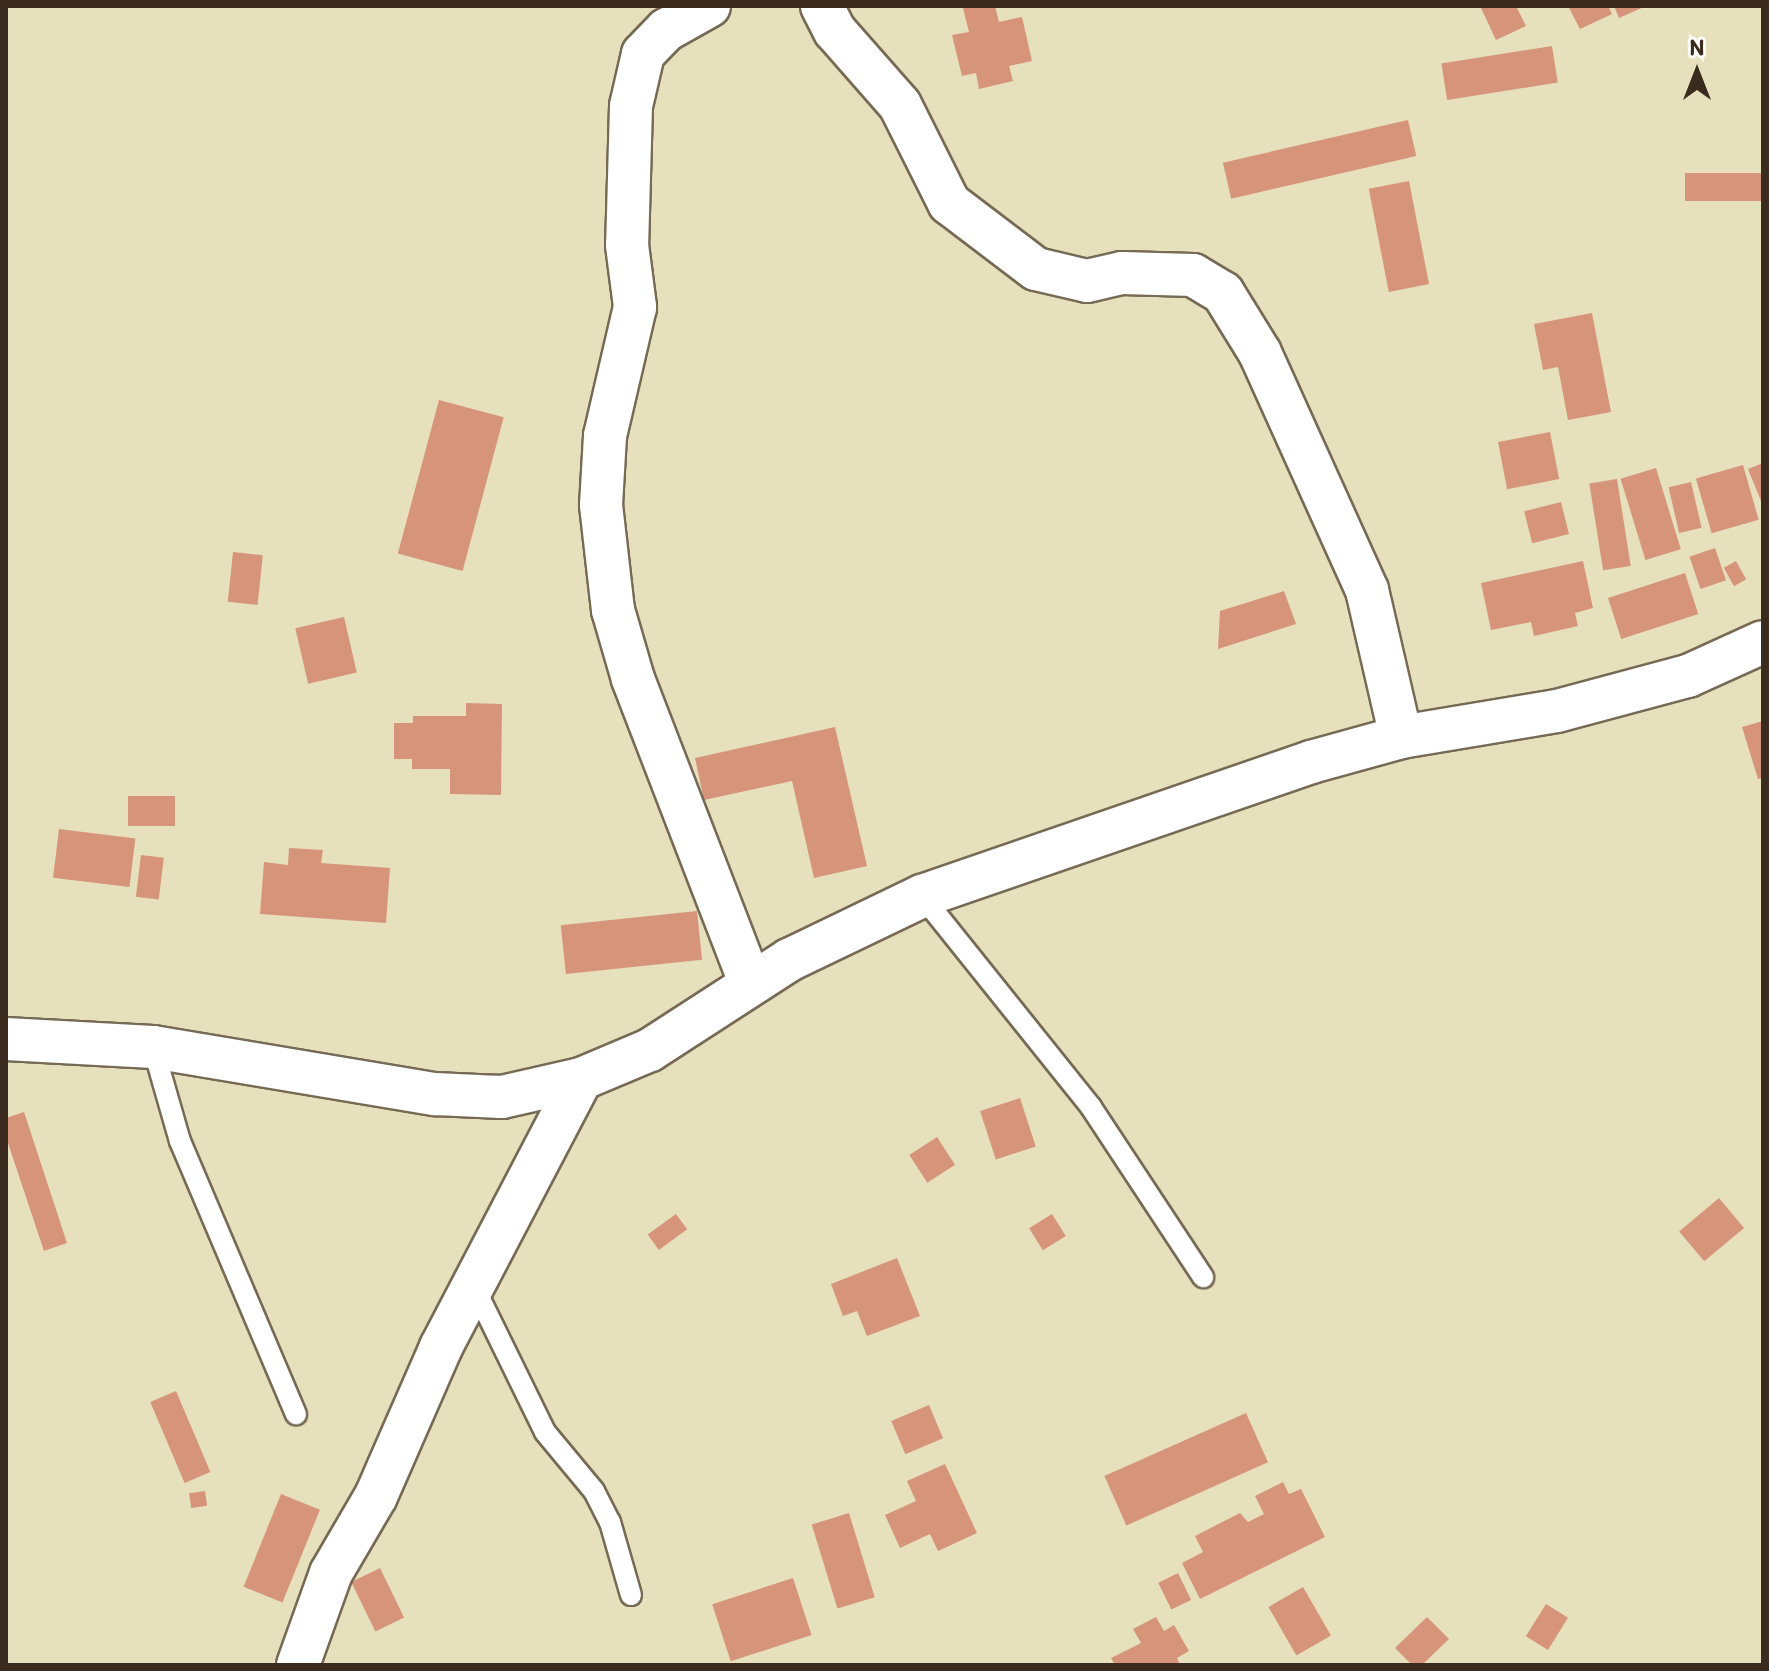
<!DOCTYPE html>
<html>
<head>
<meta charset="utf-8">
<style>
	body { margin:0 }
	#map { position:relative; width:1769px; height:1671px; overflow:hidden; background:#e6e0bc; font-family:Itim,sans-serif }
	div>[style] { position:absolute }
	.building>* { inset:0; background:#d6957b; transform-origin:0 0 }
	.roads { filter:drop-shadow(2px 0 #776a55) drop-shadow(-2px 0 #776a55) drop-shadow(0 2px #776a55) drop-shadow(0 -2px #776a55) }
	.service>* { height:20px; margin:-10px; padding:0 10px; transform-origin:10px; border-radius:10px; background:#fff }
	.minor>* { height:42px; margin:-21px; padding:0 21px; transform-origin:21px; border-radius:21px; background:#fff }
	span { translate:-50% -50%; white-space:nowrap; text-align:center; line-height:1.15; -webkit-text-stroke:7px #fdfcf7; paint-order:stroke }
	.frame { position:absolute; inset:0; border:8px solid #3b2a1e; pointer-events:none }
	.north { position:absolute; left:1657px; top:32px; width:80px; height:80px; -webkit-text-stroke:6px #fdfcf7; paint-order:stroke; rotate:0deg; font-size:22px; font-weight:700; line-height:32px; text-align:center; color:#3b2a1e }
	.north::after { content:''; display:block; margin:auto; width:28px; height:36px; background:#3b2a1e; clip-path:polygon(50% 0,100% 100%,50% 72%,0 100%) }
</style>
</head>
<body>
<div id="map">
	<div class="building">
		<div style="clip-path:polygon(971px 6px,995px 6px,999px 22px,1022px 17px,1032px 61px,1009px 66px,1013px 81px,979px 89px,976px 73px,962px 76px,952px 35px,969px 32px,963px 8px)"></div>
		<div style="clip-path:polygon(1480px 6px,1516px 6px,1526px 26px,1496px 40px)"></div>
		<div style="clip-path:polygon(1568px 6px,1608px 6px,1612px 14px,1580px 29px)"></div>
		<div style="clip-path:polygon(1614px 6px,1646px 6px,1619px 18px)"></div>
		<div style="left:1552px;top:46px;width:37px;height:112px;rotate:81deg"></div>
		<div style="left:1408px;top:120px;width:37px;height:190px;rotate:77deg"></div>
		<div style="left:1763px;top:173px;width:28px;height:78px;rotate:90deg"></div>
		<div style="left:1409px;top:181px;width:105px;height:41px;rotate:79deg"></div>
		<div style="clip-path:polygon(1592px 313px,1611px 412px,1568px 420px,1558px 367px,1543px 370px,1534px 324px)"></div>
		<div style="left:439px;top:400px;width:67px;height:159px;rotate:15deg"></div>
		<div style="left:1550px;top:432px;width:48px;height:53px;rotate:79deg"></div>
		<div style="clip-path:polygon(1763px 463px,1763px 506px,1748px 469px)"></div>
		<div style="left:1743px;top:465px;width:57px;height:49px;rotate:74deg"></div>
		<div style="left:1656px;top:468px;width:85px;height:37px;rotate:73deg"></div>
		<div style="left:1617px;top:479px;width:88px;height:28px;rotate:81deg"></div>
		<div style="left:1691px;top:482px;width:47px;height:23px;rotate:77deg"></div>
		<div style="left:1561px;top:502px;width:33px;height:38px;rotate:76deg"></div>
		<div style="left:1715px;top:548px;width:34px;height:27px;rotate:71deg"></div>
		<div style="left:233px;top:552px;width:30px;height:50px;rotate:6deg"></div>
		<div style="clip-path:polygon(1583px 561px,1593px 608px,1575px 613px,1578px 626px,1534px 636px,1531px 622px,1491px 630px,1481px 583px)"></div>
		<div style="left:1736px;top:561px;width:21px;height:14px;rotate:61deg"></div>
		<div style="left:1685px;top:573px;width:43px;height:81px;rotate:72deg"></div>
		<div style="clip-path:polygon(1284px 591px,1296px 624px,1218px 649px,1220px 611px)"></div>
		<div style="left:344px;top:617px;width:57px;height:50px;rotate:77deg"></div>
		<div style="clip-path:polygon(466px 703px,502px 704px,501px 795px,450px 794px,450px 769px,412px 769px,412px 759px,394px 759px,394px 723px,413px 723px,413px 716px,466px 716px)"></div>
		<div style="clip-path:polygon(1763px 721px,1763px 778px,1758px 779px,1742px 727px)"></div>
		<div style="clip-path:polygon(835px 727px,867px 866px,814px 878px,792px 781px,704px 800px,695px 758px)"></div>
		<div style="left:128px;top:796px;width:47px;height:30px"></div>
		<div style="left:59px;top:829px;width:77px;height:49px;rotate:7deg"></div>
		<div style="clip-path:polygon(289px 848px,323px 850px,321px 863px,390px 868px,386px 923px,260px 914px,264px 862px,288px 865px)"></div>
		<div style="left:141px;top:855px;width:23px;height:42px;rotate:7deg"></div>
		<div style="left:697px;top:911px;width:49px;height:137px;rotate:84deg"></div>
		<div style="left:1020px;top:1098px;width:51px;height:42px;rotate:72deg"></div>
		<div style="clip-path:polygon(24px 1112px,67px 1243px,44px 1251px,6px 1137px,6px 1118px)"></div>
		<div style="left:937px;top:1137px;width:33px;height:33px;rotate:57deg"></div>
		<div style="left:1719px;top:1198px;width:39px;height:52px;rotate:50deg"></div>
		<div style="left:676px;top:1214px;width:19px;height:35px;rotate:54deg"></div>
		<div style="left:1052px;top:1214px;width:26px;height:27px;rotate:58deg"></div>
		<div style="clip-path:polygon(897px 1258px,920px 1316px,867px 1336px,857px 1311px,843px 1316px,831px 1284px)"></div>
		<div style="left:176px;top:1391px;width:88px;height:28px;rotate:67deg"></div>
		<div style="left:929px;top:1405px;width:36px;height:41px;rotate:67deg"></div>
		<div style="left:1246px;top:1413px;width:54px;height:155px;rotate:66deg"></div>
		<div style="clip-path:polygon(945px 1464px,977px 1533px,938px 1551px,930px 1534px,900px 1548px,885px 1515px,916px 1501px,907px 1481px)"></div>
		<div style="clip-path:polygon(1283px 1482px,1289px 1494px,1301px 1489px,1325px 1537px,1200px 1599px,1182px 1563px,1203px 1552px,1195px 1536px,1240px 1513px,1248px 1522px,1264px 1514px,1255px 1496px)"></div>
		<div style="left:205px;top:1491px;width:15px;height:16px;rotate:82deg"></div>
		<div style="left:281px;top:1494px;width:42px;height:100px;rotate:22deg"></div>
		<div style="left:849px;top:1513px;width:88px;height:39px;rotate:73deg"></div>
		<div style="left:380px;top:1568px;width:55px;height:32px;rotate:64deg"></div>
		<div style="left:1178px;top:1573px;width:30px;height:22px;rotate:64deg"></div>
		<div style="left:793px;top:1578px;width:60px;height:85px;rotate:72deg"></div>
		<div style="left:1303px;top:1587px;width:56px;height:40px;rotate:60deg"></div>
		<div style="left:1546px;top:1604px;width:26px;height:38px;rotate:32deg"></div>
		<div style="clip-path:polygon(1156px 1617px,1164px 1631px,1174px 1625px,1189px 1651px,1177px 1658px,1180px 1665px,1115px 1665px,1111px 1658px,1141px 1643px,1133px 1629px)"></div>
		<div style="clip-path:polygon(1427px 1617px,1449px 1639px,1422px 1665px,1412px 1665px,1395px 1648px)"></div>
	</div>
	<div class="roads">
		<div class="service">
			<div style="left:922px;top:896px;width:270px;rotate:51.3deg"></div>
			<div style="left:1091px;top:1107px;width:204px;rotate:56.6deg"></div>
			<div style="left:153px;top:1047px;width:98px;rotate:74deg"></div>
			<div style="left:180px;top:1141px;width:297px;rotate:67deg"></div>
			<div style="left:475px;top:1289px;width:159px;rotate:63.9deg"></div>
			<div style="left:545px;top:1432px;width:77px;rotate:50.3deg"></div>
			<div style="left:594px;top:1491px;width:35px;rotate:63deg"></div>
			<div style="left:610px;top:1522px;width:76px;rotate:74deg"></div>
		</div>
		<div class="minor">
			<div style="left:709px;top:6px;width:49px;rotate:150.8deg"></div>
			<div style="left:666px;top:30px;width:33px;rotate:134deg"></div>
			<div style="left:643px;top:54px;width:53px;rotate:103deg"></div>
			<div style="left:631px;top:106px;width:139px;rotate:91.6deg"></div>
			<div style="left:627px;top:245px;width:63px;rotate:82.6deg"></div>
			<div style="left:635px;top:307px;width:132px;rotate:103.1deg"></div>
			<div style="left:605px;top:436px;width:69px;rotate:93.3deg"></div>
			<div style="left:601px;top:505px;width:106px;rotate:83.5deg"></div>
			<div style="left:613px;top:610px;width:72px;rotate:73.8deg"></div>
			<div style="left:633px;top:679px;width:325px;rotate:68.9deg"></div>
			<div style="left:822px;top:6px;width:28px;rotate:63deg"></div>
			<div style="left:835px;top:31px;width:98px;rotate:48.7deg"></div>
			<div style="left:900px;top:105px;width:110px;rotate:63.4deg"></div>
			<div style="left:949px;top:203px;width:109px;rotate:37.2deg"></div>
			<div style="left:1036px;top:269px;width:52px;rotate:13.2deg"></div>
			<div style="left:1087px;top:281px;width:36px;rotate:-13deg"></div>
			<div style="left:1122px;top:273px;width:71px;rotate:1.6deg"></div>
			<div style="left:1193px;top:275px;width:35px;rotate:31deg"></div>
			<div style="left:1223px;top:293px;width:70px;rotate:58.3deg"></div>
			<div style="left:1260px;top:353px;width:260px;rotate:65.7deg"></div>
			<div style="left:1367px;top:590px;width:151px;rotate:77deg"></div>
			<div style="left:6px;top:1039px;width:147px;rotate:3.1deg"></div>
			<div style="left:153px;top:1047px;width:286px;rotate:9.5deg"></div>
			<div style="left:435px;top:1094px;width:67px;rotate:2.6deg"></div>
			<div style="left:502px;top:1097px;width:81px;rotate:-12.8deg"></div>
			<div style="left:581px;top:1079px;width:75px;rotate:-22.8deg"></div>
			<div style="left:650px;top:1050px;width:166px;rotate:-32.9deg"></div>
			<div style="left:789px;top:960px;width:148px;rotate:-25.7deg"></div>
			<div style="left:922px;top:896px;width:411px;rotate:-19deg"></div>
			<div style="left:1311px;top:762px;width:93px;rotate:-15.5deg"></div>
			<div style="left:1401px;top:737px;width:158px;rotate:-9.5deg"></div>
			<div style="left:1557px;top:711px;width:136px;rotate:-15deg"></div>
			<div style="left:1688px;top:676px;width:82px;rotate:-24.4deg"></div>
			<div style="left:298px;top:1665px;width:98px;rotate:-70.3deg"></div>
			<div style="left:331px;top:1573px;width:89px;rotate:-59.7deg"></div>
			<div style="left:376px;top:1496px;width:163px;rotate:-66.4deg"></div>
			<div style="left:441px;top:1347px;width:302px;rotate:-62.4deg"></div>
		</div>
	</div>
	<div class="frame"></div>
	<div class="north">N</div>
</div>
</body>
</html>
